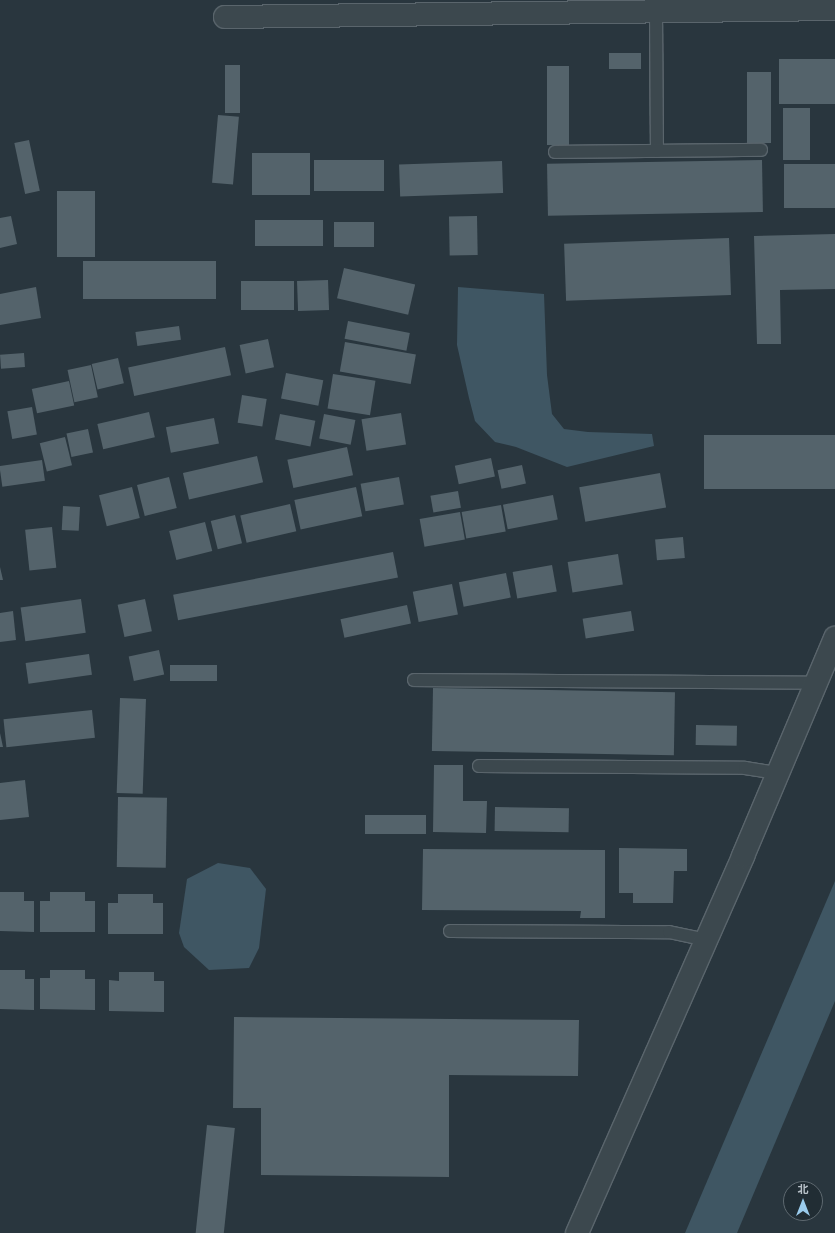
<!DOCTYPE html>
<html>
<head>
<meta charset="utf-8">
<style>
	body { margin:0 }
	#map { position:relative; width:835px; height:1233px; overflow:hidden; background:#29363e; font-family:"Alegreya Sans","Noto Sans SC",sans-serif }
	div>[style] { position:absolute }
	.water>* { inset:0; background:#3f5663 }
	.building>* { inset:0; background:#54636b; transform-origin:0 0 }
	.roads { filter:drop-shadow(1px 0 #5a656c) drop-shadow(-1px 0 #5a656c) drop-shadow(0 1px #5a656c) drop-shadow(0 -1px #5a656c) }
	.service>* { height:12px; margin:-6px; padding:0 6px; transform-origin:6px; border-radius:6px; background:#3c484e }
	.minor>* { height:22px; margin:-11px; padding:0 11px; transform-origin:11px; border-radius:11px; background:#3c484e }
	span { translate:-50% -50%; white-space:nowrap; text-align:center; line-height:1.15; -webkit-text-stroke:3px #212d34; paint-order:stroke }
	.north { position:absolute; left:783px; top:1181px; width:40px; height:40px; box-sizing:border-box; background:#212d34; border:1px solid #5e6970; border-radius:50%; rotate:0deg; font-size:11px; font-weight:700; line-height:16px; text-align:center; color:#b9c2c9 }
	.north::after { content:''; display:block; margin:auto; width:14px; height:18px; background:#9acced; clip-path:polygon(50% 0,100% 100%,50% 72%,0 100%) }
</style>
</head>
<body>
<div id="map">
	<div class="water">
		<div style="clip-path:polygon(458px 287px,544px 294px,547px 375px,552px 414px,564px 429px,588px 432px,652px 434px,654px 446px,567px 467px,516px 447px,495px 442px,475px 421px,469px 398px,457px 345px)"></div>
		<div style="clip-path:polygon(218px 863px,250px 868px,266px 889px,259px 948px,249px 968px,209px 970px,184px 947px,179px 933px,187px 879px)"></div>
		<div style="clip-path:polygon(835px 881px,835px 1001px,737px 1233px,685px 1233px)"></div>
	</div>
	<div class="building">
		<div style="left:641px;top:53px;width:16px;height:32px;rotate:90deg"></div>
		<div style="left:835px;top:59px;width:45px;height:56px;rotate:90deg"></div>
		<div style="left:225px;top:65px;width:15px;height:48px"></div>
		<div style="left:547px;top:66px;width:22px;height:79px"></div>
		<div style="left:747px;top:72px;width:24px;height:71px"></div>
		<div style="left:783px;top:108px;width:27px;height:52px"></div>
		<div style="left:218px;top:115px;width:21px;height:68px;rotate:5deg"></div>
		<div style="left:29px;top:140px;width:52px;height:15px;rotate:78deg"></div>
		<div style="left:310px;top:153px;width:42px;height:58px;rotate:90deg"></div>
		<div style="left:384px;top:160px;width:31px;height:70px;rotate:90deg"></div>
		<div style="left:762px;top:160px;width:52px;height:215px;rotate:89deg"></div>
		<div style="left:502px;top:161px;width:32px;height:103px;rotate:88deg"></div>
		<div style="left:835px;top:164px;width:44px;height:51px;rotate:90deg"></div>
		<div style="left:57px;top:191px;width:38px;height:66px"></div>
		<div style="clip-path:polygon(11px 216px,17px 244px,0 248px,0 218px)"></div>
		<div style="left:477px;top:216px;width:39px;height:28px;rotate:89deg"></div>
		<div style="left:323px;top:220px;width:26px;height:68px;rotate:90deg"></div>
		<div style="left:334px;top:222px;width:40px;height:25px"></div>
		<div style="clip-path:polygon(835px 234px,835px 289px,780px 290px,781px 344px,757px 344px,754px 236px)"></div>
		<div style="left:729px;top:238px;width:57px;height:165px;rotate:88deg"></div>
		<div style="left:83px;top:261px;width:133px;height:38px"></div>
		<div style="left:344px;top:268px;width:73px;height:31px;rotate:13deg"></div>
		<div style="left:328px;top:280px;width:30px;height:31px;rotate:88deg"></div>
		<div style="left:241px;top:281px;width:53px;height:29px"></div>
		<div style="clip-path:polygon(36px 287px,41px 318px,0 325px,0 294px)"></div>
		<div style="left:348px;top:321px;width:63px;height:18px;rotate:11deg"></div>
		<div style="left:179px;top:326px;width:14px;height:44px;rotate:82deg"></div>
		<div style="left:268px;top:339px;width:29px;height:29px;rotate:78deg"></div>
		<div style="left:345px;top:342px;width:72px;height:30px;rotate:10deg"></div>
		<div style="left:225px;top:347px;width:29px;height:99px;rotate:78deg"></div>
		<div style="left:24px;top:353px;width:14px;height:24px;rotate:86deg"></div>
		<div style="left:118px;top:358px;width:26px;height:27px;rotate:77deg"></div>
		<div style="left:91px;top:365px;width:33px;height:24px;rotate:78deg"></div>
		<div style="left:286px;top:373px;width:38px;height:26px;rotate:11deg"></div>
		<div style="left:333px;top:374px;width:43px;height:35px;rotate:9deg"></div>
		<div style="left:69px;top:381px;width:25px;height:38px;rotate:78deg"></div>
		<div style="left:242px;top:395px;width:25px;height:28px;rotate:9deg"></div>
		<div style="left:32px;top:407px;width:28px;height:25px;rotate:80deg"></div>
		<div style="left:149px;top:412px;width:26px;height:53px;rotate:77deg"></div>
		<div style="left:401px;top:413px;width:32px;height:40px;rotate:81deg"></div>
		<div style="left:280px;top:414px;width:36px;height:26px;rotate:11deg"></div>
		<div style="left:324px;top:414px;width:32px;height:25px;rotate:11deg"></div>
		<div style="left:214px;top:418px;width:26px;height:49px;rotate:79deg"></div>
		<div style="left:88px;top:429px;width:24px;height:22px;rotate:78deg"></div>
		<div style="left:835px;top:435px;width:54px;height:131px;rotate:90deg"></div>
		<div style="left:65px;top:437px;width:29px;height:26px;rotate:76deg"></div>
		<div style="left:347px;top:447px;width:29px;height:61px;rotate:78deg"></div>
		<div style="left:257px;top:456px;width:27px;height:76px;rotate:77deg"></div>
		<div style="left:491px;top:458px;width:19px;height:37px;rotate:78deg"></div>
		<div style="left:42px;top:460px;width:21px;height:43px;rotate:82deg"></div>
		<div style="left:522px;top:465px;width:19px;height:25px;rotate:78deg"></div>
		<div style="left:660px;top:473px;width:35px;height:82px;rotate:80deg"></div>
		<div style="left:169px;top:477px;width:32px;height:33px;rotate:76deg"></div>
		<div style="left:399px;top:477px;width:28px;height:39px;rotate:80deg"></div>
		<div style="left:132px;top:487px;width:32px;height:34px;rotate:76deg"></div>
		<div style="left:356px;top:487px;width:30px;height:63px;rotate:78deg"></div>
		<div style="left:458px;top:491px;width:17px;height:28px;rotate:80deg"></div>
		<div style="left:553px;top:495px;width:25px;height:51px;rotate:79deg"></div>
		<div style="left:290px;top:504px;width:28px;height:51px;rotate:77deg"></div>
		<div style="left:501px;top:505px;width:27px;height:40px;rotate:80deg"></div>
		<div style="left:63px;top:506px;width:17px;height:24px;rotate:3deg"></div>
		<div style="left:460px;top:512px;width:28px;height:41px;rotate:80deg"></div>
		<div style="left:235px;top:515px;width:29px;height:25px;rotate:76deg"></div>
		<div style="left:205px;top:522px;width:30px;height:37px;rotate:76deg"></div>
		<div style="left:52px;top:527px;width:41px;height:27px;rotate:84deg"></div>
		<div style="left:683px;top:537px;width:21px;height:28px;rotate:85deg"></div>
		<div style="left:393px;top:552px;width:26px;height:224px;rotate:79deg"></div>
		<div style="left:618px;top:554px;width:31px;height:51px;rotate:81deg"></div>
		<div style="left:552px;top:565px;width:27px;height:40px;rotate:80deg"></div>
		<div style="clip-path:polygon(0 567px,3px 580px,0 580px)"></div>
		<div style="left:506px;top:573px;width:25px;height:48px;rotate:79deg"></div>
		<div style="left:452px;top:584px;width:31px;height:40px;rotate:79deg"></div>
		<div style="left:81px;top:599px;width:34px;height:61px;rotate:82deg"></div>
		<div style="left:145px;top:599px;width:33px;height:28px;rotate:78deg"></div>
		<div style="left:407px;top:605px;width:19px;height:68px;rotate:78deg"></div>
		<div style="clip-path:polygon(13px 611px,16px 640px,0 642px,0 613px)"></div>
		<div style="left:631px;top:611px;width:20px;height:49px;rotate:81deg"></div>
		<div style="left:159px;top:650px;width:25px;height:31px;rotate:78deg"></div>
		<div style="left:89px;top:654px;width:21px;height:64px;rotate:82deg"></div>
		<div style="left:170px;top:665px;width:47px;height:16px"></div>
		<div style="left:433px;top:688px;width:242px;height:63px;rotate:1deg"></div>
		<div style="left:120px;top:698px;width:26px;height:95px;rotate:2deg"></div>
		<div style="left:92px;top:710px;width:28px;height:89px;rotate:84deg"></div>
		<div style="left:696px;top:725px;width:41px;height:20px;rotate:1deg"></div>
		<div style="clip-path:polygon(0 733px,3px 747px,0 747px)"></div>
		<div style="clip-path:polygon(434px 765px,463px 765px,463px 801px,487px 801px,486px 833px,433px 832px)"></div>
		<div style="clip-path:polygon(25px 780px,29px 817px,0 820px,0 783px)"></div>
		<div style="left:118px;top:797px;width:49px;height:70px;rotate:1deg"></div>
		<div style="left:495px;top:807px;width:74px;height:24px;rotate:1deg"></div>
		<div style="left:365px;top:815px;width:61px;height:19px"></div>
		<div style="clip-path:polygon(619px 848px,687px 849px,687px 871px,674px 871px,673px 903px,633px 903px,633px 893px,619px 893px)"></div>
		<div style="clip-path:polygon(423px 849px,605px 850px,605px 918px,580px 918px,581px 911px,422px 910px)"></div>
		<div style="clip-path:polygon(0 892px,24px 892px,24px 901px,34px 901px,34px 932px,0 931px)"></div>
		<div style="clip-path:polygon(50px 892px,85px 892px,85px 901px,95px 901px,95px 932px,40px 932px,40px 901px,50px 901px)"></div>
		<div style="clip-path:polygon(118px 894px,153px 894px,153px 903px,163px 903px,163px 934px,108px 934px,108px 903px,118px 903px)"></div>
		<div style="clip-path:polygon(0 970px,25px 970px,25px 979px,34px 979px,34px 1010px,0 1009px)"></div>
		<div style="clip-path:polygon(50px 970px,85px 970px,85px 979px,95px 979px,95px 1010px,40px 1009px,40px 978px,50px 978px)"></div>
		<div style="clip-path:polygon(119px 972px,154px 972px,154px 981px,164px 981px,164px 1012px,109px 1011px,109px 980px,119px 981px)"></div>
		<div style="clip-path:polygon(234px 1017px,579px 1020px,578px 1076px,449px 1075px,449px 1177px,261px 1175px,261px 1108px,233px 1108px)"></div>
		<div style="left:207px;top:1125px;width:28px;height:109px;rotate:6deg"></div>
	</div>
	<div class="roads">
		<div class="service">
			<div style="left:656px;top:11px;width:140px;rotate:89.6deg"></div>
			<div style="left:555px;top:152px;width:206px;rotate:-0.6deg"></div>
			<div style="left:414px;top:680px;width:402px;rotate:0.4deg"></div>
			<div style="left:479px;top:766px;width:266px;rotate:0.4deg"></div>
			<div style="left:745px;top:768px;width:33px;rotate:9deg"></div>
			<div style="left:450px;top:931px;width:219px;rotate:0.3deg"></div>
			<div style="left:669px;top:932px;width:38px;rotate:12deg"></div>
		</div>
		<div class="minor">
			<div style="left:225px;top:17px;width:610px;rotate:-0.75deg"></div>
			<div style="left:577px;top:1233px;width:412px;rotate:-66.2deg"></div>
			<div style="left:743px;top:856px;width:237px;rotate:-67.1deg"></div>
		</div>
	</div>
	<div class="north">北</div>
</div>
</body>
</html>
